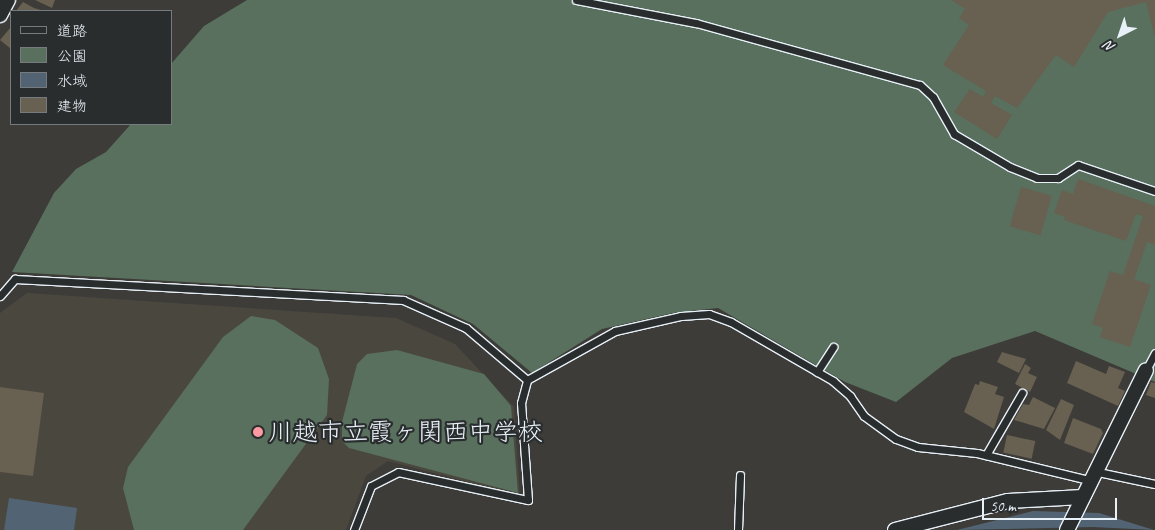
<!DOCTYPE html>
<html>
<head>
<meta charset="utf-8">
<style>
	body { margin:0 }
	#map { position:relative; width:1155px; height:530px; overflow:hidden; background:#3d3c38; font-family:Caveat,"Klee One",sans-serif }
	div>[style] { position:absolute }
	.built>* { inset:0; background:#4a473f }
	.green>* { inset:0; background:#58705d }
	.water>* { inset:0; background:#526474 }
	.building>* { inset:0; background:#686050; transform-origin:0 0 }
	.roads { filter:drop-shadow(1px 0 #e8f1f8) drop-shadow(-1px 0 #e8f1f8) drop-shadow(0 1px #e8f1f8) drop-shadow(0 -1px #e8f1f8) }
	.service>* { height:7px; margin:-3.5px; padding:0 3.5px; transform-origin:3.5px; border-radius:3.5px; background:#2a2d2e }
	.minor>* { height:14px; margin:-7px; padding:0 7px; transform-origin:7px; border-radius:7px; background:#2a2d2e }
	.dots>* { width:14px; height:14px; translate:-50% -50%; box-sizing:border-box; border:2px solid #2a2d2e; border-radius:50% }
	span { translate:-50% -50%; white-space:nowrap; text-align:center; line-height:1.15; -webkit-text-stroke:4.5px #2a2d2e; paint-order:stroke }
	.poi-label { font-size:25px; color:#e8f1f8 }
	.left { translate:0 -50%; text-align:left }
	.legend { position:absolute; left:10px; top:10px; width:162px; height:115px; box-sizing:border-box; background:#2a2d2e; border:1px solid #767b7f; margin:0; padding:6px 9px; list-style:none; font-size:15px; color:#e8f1f8 }
	.legend li { display:flex; align-items:center; gap:10px; height:25px }
	.legend b { width:25px; border:1px solid #767b7f }
	.north { position:absolute; left:1095px; top:10px; width:50px; height:50px; -webkit-text-stroke:4px #2a2d2e; paint-order:stroke; rotate:221deg; font-size:14px; font-weight:700; line-height:20px; text-align:center; color:#e8f1f8 }
	.north::after { content:''; display:block; margin:auto; width:18px; height:22px; background:#e8f1f8; clip-path:polygon(50% 0,100% 100%,50% 72%,0 100%) }
	.scale { position:absolute; left:982px; top:498px; width:135px; height:22px; box-sizing:border-box; border:2px solid #e8f1f8; border-top:0; padding-left:6px; font-size:15px; line-height:18px; white-space:nowrap; color:#e8f1f8; -webkit-text-stroke:4px #2a2d2e; paint-order:stroke }
</style>
</head>
<body>
<div id="map">
	<div class="built">
		<div style="clip-path:polygon(27px 293px,396px 318px,455px 344px,514px 407px,520px 496px,388px 461px,366px 476px,346px 530px,0 530px,0 313px)"></div>
	</div>
	<div class="green">
		<div style="clip-path:polygon(247px 0,1155px 0,1155px 382px,1035px 331px,952px 358px,896px 402px,845px 382px,718px 308px,673px 313px,602px 329px,532px 373px,473px 324px,411px 295px,12px 272px,54px 193px,76px 169px,106px 152px,131px 124px,171px 124px,171px 64px,204px 26px)"></div>
		<div style="clip-path:polygon(251px 316px,275px 320px,318px 348px,329px 379px,327px 415px,243px 530px,134px 530px,123px 488px,128px 467px,223px 337px)"></div>
		<div style="clip-path:polygon(397px 350px,484px 374px,511px 406px,518px 493px,349px 448px,342px 441px,342px 422px,357px 364px,367px 354px)"></div>
	</div>
	<div class="water">
		<div style="clip-path:polygon(9px 498px,77px 508px,74px 530px,4px 530px)"></div>
		<div style="clip-path:polygon(1033px 511px,1099px 513px,1154px 530px,1092px 527px,957px 530px)"></div>
	</div>
	<div class="building">
		<div style="clip-path:polygon(35px 0,55px 0,52px 8px)"></div>
		<div style="clip-path:polygon(951px 0,1155px 0,1155px 37px,1146px 2px,1108px 12px,1074px 67px,1056px 55px,1017px 108px,995px 96px,991px 103px,1012px 115px,997px 139px,954px 112px,970px 89px,983px 97px,986px 91px,943px 65px,969px 25px,959px 18px,965px 9px)"></div>
		<div style="clip-path:polygon(23px 2px,34px 8px,44px 11px,16px 11px)"></div>
		<div style="clip-path:polygon(11px 27px,11px 49px,0 40px)"></div>
		<div style="clip-path:polygon(1078px 179px,1155px 206px,1155px 245px,1147px 242px,1134px 279px,1151px 285px,1130px 347px,1100px 337px,1103px 328px,1092px 324px,1110px 271px,1123px 275px,1143px 216px,1136px 214px,1126px 241px,1064px 220px,1065px 217px,1054px 213px,1062px 190px,1073px 194px)"></div>
		<div style="left:1021px;top:187px;width:32px;height:41px;rotate:16deg"></div>
		<div style="clip-path:polygon(1002px 352px,1026px 359px,1019px 373px,997px 362px)"></div>
		<div style="clip-path:polygon(1076px 361px,1106px 374px,1109px 366px,1125px 372px,1118px 388px,1125px 391px,1118px 406px,1067px 383px)"></div>
		<div style="clip-path:polygon(1025px 364px,1031px 368px,1028px 373px,1037px 377px,1030px 392px,1015px 384px)"></div>
		<div style="clip-path:polygon(980px 381px,998px 387px,995px 394px,1004px 397px,994px 429px,964px 412px,975px 384px,979px 385px)"></div>
		<div style="clip-path:polygon(1151px 382px,1155px 383px,1155px 398px,1146px 395px)"></div>
		<div style="clip-path:polygon(0 387px,44px 393px,33px 476px,0 472px)"></div>
		<div style="clip-path:polygon(1033px 397px,1055px 408px,1044px 429px,1014px 420px,1023px 404px,1029px 405px)"></div>
		<div style="clip-path:polygon(1061px 399px,1074px 405px,1060px 440px,1046px 430px)"></div>
		<div style="clip-path:polygon(1073px 418px,1101px 429px,1103px 433px,1093px 454px,1064px 443px)"></div>
		<div style="left:1007px;top:435px;width:29px;height:18px;rotate:12deg"></div>
	</div>
	<div class="roads">
		<div class="service">
			<div style="left:576px;top:0;width:122px;rotate:10.9deg"></div>
			<div style="left:696px;top:23px;width:232px;rotate:15.5deg"></div>
			<div style="left:920px;top:85px;width:18px;rotate:43deg"></div>
			<div style="left:933px;top:97px;width:43px;rotate:60.4deg"></div>
			<div style="left:954px;top:134px;width:65px;rotate:30.5deg"></div>
			<div style="left:1010px;top:167px;width:29px;rotate:22deg"></div>
			<div style="left:1037px;top:178px;width:21px"></div>
			<div style="left:1058px;top:178px;width:24px;rotate:-33deg"></div>
			<div style="left:1078px;top:165px;width:81px;rotate:18.7deg"></div>
			<div style="left:0;top:296px;width:23px;rotate:-49deg"></div>
			<div style="left:15px;top:279px;width:389px;rotate:3.1deg"></div>
			<div style="left:403px;top:300px;width:69px;rotate:24deg"></div>
			<div style="left:466px;top:328px;width:80px;rotate:40.4deg"></div>
			<div style="left:1146px;top:370px;width:19px;rotate:-62deg"></div>
			<div style="left:817px;top:372px;width:30px;rotate:-57deg"></div>
			<div style="left:986px;top:455px;width:72px;rotate:-59.9deg"></div>
			<div style="left:1098px;top:472px;width:58px;rotate:11.9deg"></div>
			<div style="left:354px;top:530px;width:47px;rotate:-68.9deg"></div>
			<div style="left:371px;top:486px;width:30px;rotate:-27deg"></div>
			<div style="left:398px;top:472px;width:133px;rotate:12.2deg"></div>
			<div style="left:528px;top:500px;width:97px;rotate:-94.1deg"></div>
			<div style="left:521px;top:403px;width:24px;rotate:-75deg"></div>
			<div style="left:527px;top:380px;width:101px;rotate:-29.1deg"></div>
			<div style="left:615px;top:331px;width:68px;rotate:-12.8deg"></div>
			<div style="left:681px;top:316px;width:28px;rotate:-4deg"></div>
			<div style="left:709px;top:314px;width:23px;rotate:20deg"></div>
			<div style="left:731px;top:322px;width:118px;rotate:30deg"></div>
			<div style="left:833px;top:381px;width:23px;rotate:41deg"></div>
			<div style="left:850px;top:396px;width:24px;rotate:55deg"></div>
			<div style="left:864px;top:416px;width:39px;rotate:36deg"></div>
			<div style="left:896px;top:439px;width:23px;rotate:20deg"></div>
			<div style="left:918px;top:447px;width:59px;rotate:5.8deg"></div>
			<div style="left:977px;top:453px;width:119px;rotate:13.6deg"></div>
			<div style="left:738px;top:530px;width:55px;rotate:-87.9deg"></div>
		</div>
		<div class="minor">
			<div style="left:0;top:15px;width:17px;rotate:-62deg"></div>
			<div style="left:895px;top:530px;width:117px;rotate:-14.4deg"></div>
			<div style="left:1008px;top:501px;width:75px;rotate:-3.1deg"></div>
			<div style="left:1067px;top:530px;width:178px;rotate:-63.7deg"></div>
		</div>
	</div>
	<div class="dots">
		<div style="left:258px;top:432px;background:#ff9aa2"></div>
	</div>
	<div class="poi-label">
		<span class="left" style="left:268px;top:432px">川越市立霞ヶ関西中学校</span>
	</div>
	<ul class="legend">
	<li><b style="height:6px;background:#2a2d2e"></b>道路</li>
	<li><b style="height:14px;background:#58705d"></b>公園</li>
	<li><b style="height:14px;background:#526474"></b>水域</li>
	<li><b style="height:14px;background:#686050"></b>建物</li>
	</ul>
	<div class="north">N</div>
	<div class="scale">50 m</div>
</div>
</body>
</html>
